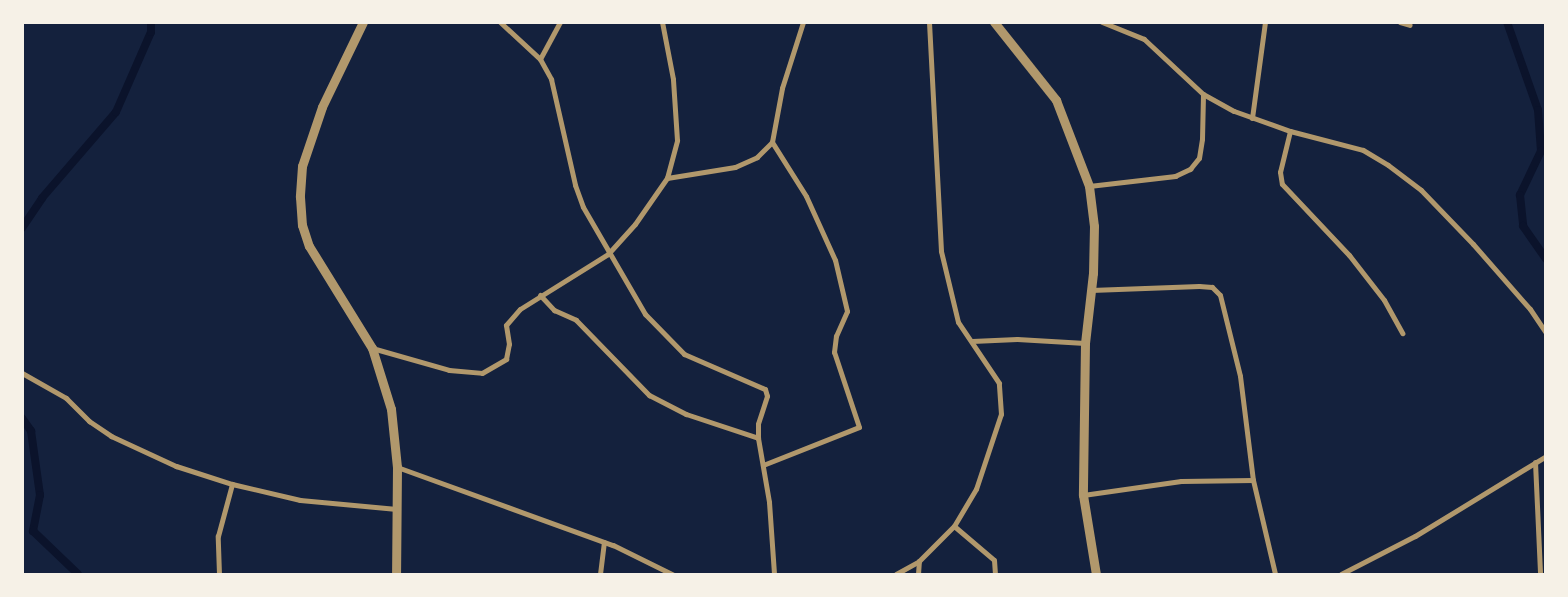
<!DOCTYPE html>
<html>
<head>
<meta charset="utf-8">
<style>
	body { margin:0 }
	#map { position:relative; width:1568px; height:597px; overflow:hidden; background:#14213d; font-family:Ubuntu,sans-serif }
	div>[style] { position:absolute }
	.stream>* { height:8px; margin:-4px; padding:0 4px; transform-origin:4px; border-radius:4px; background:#0b132b }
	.minor>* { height:5px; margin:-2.5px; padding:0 2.5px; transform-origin:2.5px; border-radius:2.5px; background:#b1986c }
	.tertiary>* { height:9px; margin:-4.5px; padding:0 4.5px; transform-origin:4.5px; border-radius:4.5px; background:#b1986c }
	span { translate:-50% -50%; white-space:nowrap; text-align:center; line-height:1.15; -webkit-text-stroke:5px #f6f1e7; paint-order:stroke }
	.frame { position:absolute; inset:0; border:24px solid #f6f1e7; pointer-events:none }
</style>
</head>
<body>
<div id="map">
	<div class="stream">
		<div style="left:1507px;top:22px;width:93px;rotate:70.6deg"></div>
		<div style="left:1538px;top:110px;width:41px;rotate:85.8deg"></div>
		<div style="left:1541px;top:151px;width:49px;rotate:115.5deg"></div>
		<div style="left:1520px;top:195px;width:31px;rotate:84deg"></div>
		<div style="left:1523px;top:226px;width:40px;rotate:55.1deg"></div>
		<div style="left:22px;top:228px;width:36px;rotate:-56deg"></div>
		<div style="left:42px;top:198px;width:113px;rotate:-49.3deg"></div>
		<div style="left:116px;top:112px;width:87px;rotate:-66.4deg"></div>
		<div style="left:151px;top:32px;width:10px;rotate:-90deg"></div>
		<div style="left:22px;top:418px;width:16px;rotate:55deg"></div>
		<div style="left:31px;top:431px;width:65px;rotate:82deg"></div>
		<div style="left:40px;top:495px;width:37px;rotate:101deg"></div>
		<div style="left:33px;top:531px;width:62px;rotate:43.7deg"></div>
	</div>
	<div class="minor">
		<div style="left:500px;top:22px;width:54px;rotate:42.8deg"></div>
		<div style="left:540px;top:59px;width:23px;rotate:61deg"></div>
		<div style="left:551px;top:79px;width:109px;rotate:77.2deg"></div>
		<div style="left:575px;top:185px;width:23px;rotate:70deg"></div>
		<div style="left:583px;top:207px;width:124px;rotate:59.9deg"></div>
		<div style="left:645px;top:314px;width:56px;rotate:45.7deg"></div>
		<div style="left:684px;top:354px;width:88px;rotate:23.4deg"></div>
		<div style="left:765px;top:389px;width:7px;rotate:74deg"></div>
		<div style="left:767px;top:396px;width:29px;rotate:108deg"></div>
		<div style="left:758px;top:424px;width:14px;rotate:90deg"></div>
		<div style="left:758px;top:438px;width:65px;rotate:80.2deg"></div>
		<div style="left:769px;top:502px;width:72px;rotate:86deg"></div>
		<div style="left:1102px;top:22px;width:45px;rotate:22deg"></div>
		<div style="left:1144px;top:39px;width:81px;rotate:43deg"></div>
		<div style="left:1203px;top:94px;width:35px;rotate:29deg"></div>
		<div style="left:1234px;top:111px;width:59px;rotate:19.7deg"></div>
		<div style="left:1290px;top:131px;width:75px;rotate:14.6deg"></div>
		<div style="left:1363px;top:150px;width:29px;rotate:31deg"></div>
		<div style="left:1388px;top:165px;width:41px;rotate:37.1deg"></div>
		<div style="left:1421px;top:190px;width:75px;rotate:46.1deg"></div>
		<div style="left:1473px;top:244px;width:86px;rotate:48.8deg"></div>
		<div style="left:1530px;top:309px;width:29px;rotate:56deg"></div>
		<div style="left:1400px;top:22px;width:10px;rotate:17deg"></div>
		<div style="left:540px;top:59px;width:42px;rotate:-61.6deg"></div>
		<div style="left:1252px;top:118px;width:97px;rotate:-82.3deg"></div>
		<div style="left:1290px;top:131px;width:42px;rotate:103.7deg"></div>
		<div style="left:1280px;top:172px;width:12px;rotate:81deg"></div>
		<div style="left:1282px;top:184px;width:98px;rotate:46.7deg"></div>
		<div style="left:1349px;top:255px;width:57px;rotate:52.1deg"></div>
		<div style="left:1384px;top:300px;width:38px;rotate:61deg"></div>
		<div style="left:667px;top:178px;width:69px;rotate:-9.2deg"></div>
		<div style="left:735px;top:167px;width:24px;rotate:-24deg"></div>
		<div style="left:757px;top:157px;width:21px;rotate:-45deg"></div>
		<div style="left:1089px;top:186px;width:87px;rotate:-6.6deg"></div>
		<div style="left:1175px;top:176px;width:17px;rotate:-25deg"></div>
		<div style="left:1190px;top:169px;width:14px;rotate:-51deg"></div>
		<div style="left:1199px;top:158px;width:19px;rotate:-81deg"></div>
		<div style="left:1202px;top:139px;width:45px;rotate:-88.7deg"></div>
		<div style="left:1091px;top:290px;width:108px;rotate:-2.1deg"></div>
		<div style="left:1199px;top:286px;width:13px;rotate:4deg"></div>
		<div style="left:1212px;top:287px;width:11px;rotate:45deg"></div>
		<div style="left:1220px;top:295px;width:83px;rotate:76.1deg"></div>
		<div style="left:1240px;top:376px;width:105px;rotate:82.9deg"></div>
		<div style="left:1253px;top:480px;width:97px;rotate:76.8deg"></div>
		<div style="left:540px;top:295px;width:21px;rotate:47deg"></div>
		<div style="left:554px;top:310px;width:24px;rotate:24deg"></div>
		<div style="left:576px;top:320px;width:105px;rotate:45.8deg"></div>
		<div style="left:649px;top:395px;width:42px;rotate:27.2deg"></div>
		<div style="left:686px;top:414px;width:76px;rotate:18.4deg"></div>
		<div style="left:972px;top:341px;width:45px;rotate:-2.5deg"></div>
		<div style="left:1017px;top:339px;width:68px;rotate:3.4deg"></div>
		<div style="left:372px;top:348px;width:80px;rotate:15.9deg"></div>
		<div style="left:449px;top:370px;width:33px;rotate:5deg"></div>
		<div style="left:482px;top:373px;width:28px;rotate:-30deg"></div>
		<div style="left:506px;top:359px;width:15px;rotate:-79deg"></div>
		<div style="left:509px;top:344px;width:19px;rotate:-99deg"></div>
		<div style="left:506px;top:325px;width:21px;rotate:-49deg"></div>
		<div style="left:520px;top:309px;width:104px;rotate:-32deg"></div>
		<div style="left:608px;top:254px;width:40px;rotate:-48deg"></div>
		<div style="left:635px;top:224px;width:56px;rotate:-55.2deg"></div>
		<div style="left:667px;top:178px;width:39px;rotate:-75deg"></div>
		<div style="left:677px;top:140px;width:61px;rotate:-93.8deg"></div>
		<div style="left:673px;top:79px;width:58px;rotate:-100.9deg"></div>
		<div style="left:22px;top:373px;width:51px;rotate:29.6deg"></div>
		<div style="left:66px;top:398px;width:33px;rotate:45deg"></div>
		<div style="left:89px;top:421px;width:27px;rotate:34deg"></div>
		<div style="left:111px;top:436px;width:72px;rotate:24.8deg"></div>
		<div style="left:176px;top:466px;width:59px;rotate:17.8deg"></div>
		<div style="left:232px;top:484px;width:70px;rotate:13.2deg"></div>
		<div style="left:300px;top:500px;width:97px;rotate:5.3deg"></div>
		<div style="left:1535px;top:462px;width:112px;rotate:87.4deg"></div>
		<div style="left:763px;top:465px;width:103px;rotate:-21.6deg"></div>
		<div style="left:859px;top:427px;width:79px;rotate:-108.4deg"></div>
		<div style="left:834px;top:352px;width:16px;rotate:-83deg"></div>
		<div style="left:836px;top:336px;width:27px;rotate:-66deg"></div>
		<div style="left:847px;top:311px;width:52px;rotate:-103.2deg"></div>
		<div style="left:835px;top:260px;width:70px;rotate:-114.4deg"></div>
		<div style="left:806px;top:196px;width:64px;rotate:-122.2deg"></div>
		<div style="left:772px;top:142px;width:55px;rotate:-79.5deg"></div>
		<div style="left:782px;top:88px;width:69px;rotate:-72.3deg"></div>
		<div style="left:397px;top:467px;width:230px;rotate:19.9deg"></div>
		<div style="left:613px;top:545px;width:66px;rotate:26.2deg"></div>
		<div style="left:1083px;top:495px;width:99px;rotate:-8.1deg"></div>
		<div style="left:1181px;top:481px;width:72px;rotate:-0.8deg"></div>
		<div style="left:954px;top:526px;width:52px;rotate:40.4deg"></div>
		<div style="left:994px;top:560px;width:14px;rotate:86deg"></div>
		<div style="left:219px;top:574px;width:38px;rotate:-92deg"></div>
		<div style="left:218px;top:536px;width:54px;rotate:-74.9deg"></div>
		<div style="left:600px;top:574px;width:32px;rotate:-83deg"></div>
		<div style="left:896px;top:574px;width:26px;rotate:-29deg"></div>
		<div style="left:919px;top:561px;width:49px;rotate:-45deg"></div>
		<div style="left:954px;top:526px;width:43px;rotate:-59.3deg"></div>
		<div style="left:976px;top:489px;width:79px;rotate:-71.6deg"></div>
		<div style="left:1001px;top:414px;width:31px;rotate:-94deg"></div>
		<div style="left:999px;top:383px;width:73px;rotate:-123.9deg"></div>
		<div style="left:958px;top:322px;width:73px;rotate:-103.5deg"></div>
		<div style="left:941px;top:251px;width:229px;rotate:-93deg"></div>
		<div style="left:918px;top:574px;width:13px;rotate:-86deg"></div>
		<div style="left:1341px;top:574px;width:83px;rotate:-27.2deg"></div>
		<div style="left:1415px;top:536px;width:153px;rotate:-31.4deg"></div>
	</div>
	<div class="tertiary">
		<div style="left:363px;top:22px;width:94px;rotate:115.8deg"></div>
		<div style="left:322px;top:107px;width:62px;rotate:108.7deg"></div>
		<div style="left:302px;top:166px;width:31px;rotate:94deg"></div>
		<div style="left:300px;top:197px;width:28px;rotate:86deg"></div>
		<div style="left:302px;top:225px;width:22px;rotate:72deg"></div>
		<div style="left:309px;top:246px;width:120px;rotate:58.3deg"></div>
		<div style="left:372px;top:348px;width:64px;rotate:72.7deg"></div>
		<div style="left:391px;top:409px;width:58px;rotate:84.1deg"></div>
		<div style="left:397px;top:467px;width:107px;rotate:90.5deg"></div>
		<div style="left:994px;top:22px;width:100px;rotate:51.5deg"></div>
		<div style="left:1056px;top:100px;width:92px;rotate:69deg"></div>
		<div style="left:1089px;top:186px;width:40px;rotate:82.9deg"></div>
		<div style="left:1094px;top:226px;width:47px;rotate:91.2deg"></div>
		<div style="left:1093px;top:273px;width:70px;rotate:96.5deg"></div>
		<div style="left:1085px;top:343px;width:152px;rotate:90.8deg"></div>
		<div style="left:1083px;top:495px;width:80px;rotate:80.7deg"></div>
	</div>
	<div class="frame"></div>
</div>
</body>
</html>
